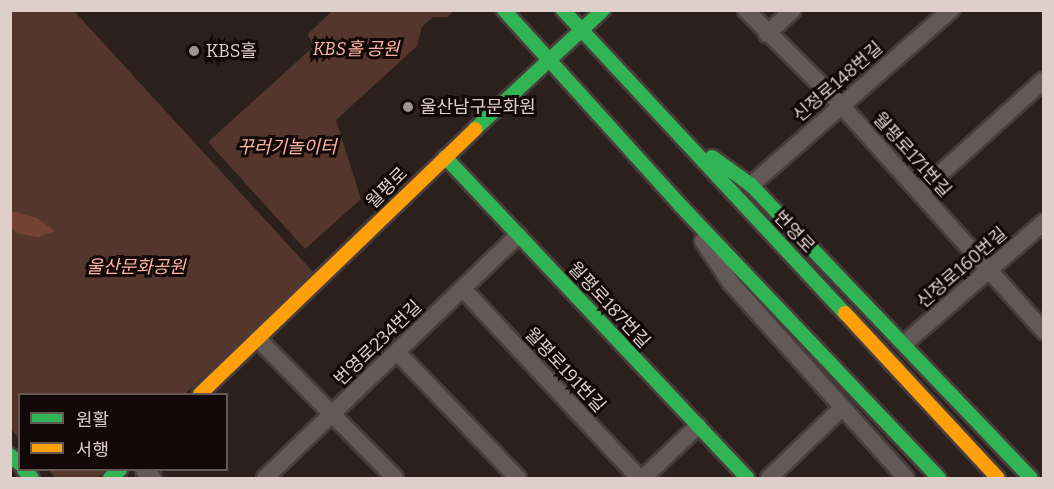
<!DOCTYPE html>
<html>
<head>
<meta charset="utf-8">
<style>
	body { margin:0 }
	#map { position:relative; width:1054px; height:489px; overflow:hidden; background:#2b201c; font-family:Bitter,"Noto Sans KR",serif }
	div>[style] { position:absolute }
	.green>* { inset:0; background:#55362d }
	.water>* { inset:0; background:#764235 }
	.roads { filter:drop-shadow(2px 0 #483d3b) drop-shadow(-2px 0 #483d3b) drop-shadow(0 2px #483d3b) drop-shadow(0 -2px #483d3b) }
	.street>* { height:16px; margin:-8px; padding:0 8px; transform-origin:8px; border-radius:8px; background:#635a58 }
	.fast>* { height:14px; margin:-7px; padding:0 7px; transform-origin:7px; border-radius:7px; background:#30b455 }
	.slow>* { height:14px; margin:-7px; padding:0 7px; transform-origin:7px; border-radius:7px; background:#ff9f0a }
	.dots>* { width:16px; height:16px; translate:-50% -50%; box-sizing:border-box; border:3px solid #120907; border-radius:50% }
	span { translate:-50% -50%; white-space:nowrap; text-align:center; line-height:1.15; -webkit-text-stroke:6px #120907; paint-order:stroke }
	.park-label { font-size:18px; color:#feb5a3; font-style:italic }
	.poi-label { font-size:18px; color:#dfcfcb }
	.left { translate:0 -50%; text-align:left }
	.street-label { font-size:18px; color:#dfcfcb }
	.frame { position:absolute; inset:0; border:12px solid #dfcfcb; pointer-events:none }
	.legend { position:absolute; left:18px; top:393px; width:210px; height:78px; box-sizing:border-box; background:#120907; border:2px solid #645855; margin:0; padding:8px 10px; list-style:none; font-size:18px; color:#dfcfcb }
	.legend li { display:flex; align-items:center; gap:12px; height:30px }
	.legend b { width:30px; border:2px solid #645855 }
</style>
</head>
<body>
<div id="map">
	<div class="green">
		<div style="clip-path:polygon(333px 10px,454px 11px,447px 17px,433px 17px,422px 27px,417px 46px,336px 120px,361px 199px,305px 249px,208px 142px,313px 47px,308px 34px)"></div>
		<div style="clip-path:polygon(10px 11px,74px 11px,314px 273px,185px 394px,20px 394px,19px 438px,10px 428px)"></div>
		<div style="clip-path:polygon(48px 470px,106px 470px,97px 478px,56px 478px)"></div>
	</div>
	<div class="water">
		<div style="clip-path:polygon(11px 211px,37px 218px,55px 231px,38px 237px,17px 233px,11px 227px)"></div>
	</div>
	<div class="roads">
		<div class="street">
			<div style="left:746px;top:10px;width:134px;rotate:45deg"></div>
			<div style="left:841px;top:105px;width:304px;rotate:48.1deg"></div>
			<div style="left:767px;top:34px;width:35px;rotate:-43deg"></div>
			<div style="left:751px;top:185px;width:266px;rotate:-41.2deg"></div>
			<div style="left:920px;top:192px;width:167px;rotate:-42.1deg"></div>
			<div style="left:703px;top:241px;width:50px;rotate:56.3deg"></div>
			<div style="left:731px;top:283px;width:262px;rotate:48.1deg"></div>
			<div style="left:463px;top:289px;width:258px;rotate:47deg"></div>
			<div style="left:258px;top:339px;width:195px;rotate:45.4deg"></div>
			<div style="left:905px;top:343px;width:184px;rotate:-41deg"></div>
			<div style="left:397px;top:352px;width:175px;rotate:46.2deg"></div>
			<div style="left:144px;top:470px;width:12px;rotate:42deg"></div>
			<div style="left:265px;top:478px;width:351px;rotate:-43.8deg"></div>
			<div style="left:643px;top:478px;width:76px;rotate:-43.4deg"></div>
			<div style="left:769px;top:478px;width:101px;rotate:-43.8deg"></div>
		</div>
		<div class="fast">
			<div style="left:504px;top:10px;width:263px;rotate:47.9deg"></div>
			<div style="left:680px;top:205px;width:376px;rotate:46.5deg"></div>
			<div style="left:563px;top:10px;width:414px;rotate:47.1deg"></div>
			<div style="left:475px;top:129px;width:175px;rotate:-42.9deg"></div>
			<div style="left:445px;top:157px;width:441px;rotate:46.7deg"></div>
			<div style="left:712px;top:157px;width:48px;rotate:35.7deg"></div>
			<div style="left:751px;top:185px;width:405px;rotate:46.3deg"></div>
			<div style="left:10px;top:455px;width:13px;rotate:42deg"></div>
			<div style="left:24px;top:470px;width:11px;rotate:45deg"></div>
			<div style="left:110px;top:478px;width:13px;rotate:-39deg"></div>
		</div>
		<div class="slow">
			<div style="left:845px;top:313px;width:225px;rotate:47.2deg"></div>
			<div style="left:200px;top:394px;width:382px;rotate:-43.9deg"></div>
		</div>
	</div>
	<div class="dots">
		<div style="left:194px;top:51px;background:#a0928e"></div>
		<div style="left:408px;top:107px;background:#a0928e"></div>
	</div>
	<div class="park-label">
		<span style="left:356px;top:49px">KBS홀 공원</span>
		<span style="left:287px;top:147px">꾸러기놀이터</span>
		<span style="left:136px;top:267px">울산문화공원</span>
	</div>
	<div class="poi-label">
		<span class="left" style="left:206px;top:51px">KBS홀</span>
		<span class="left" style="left:420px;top:107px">울산남구문화원</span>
	</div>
	<div class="street-label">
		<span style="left:838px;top:82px;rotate:-41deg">신정로148번길</span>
		<span style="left:912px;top:155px;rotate:48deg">월평로171번길</span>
		<span style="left:387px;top:188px;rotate:-45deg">월평로</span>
		<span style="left:794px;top:232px;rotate:47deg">번영로</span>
		<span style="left:962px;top:268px;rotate:-41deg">신정로160번길</span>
		<span style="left:609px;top:305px;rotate:47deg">월평로187번길</span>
		<span style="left:378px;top:343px;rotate:-44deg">번영로234번길</span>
		<span style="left:565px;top:370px;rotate:47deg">월평로191번길</span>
	</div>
	<div class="frame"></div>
	<ul class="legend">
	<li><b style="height:8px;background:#30b455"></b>원활</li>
	<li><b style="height:8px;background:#ff9f0a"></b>서행</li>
	</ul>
</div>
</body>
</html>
